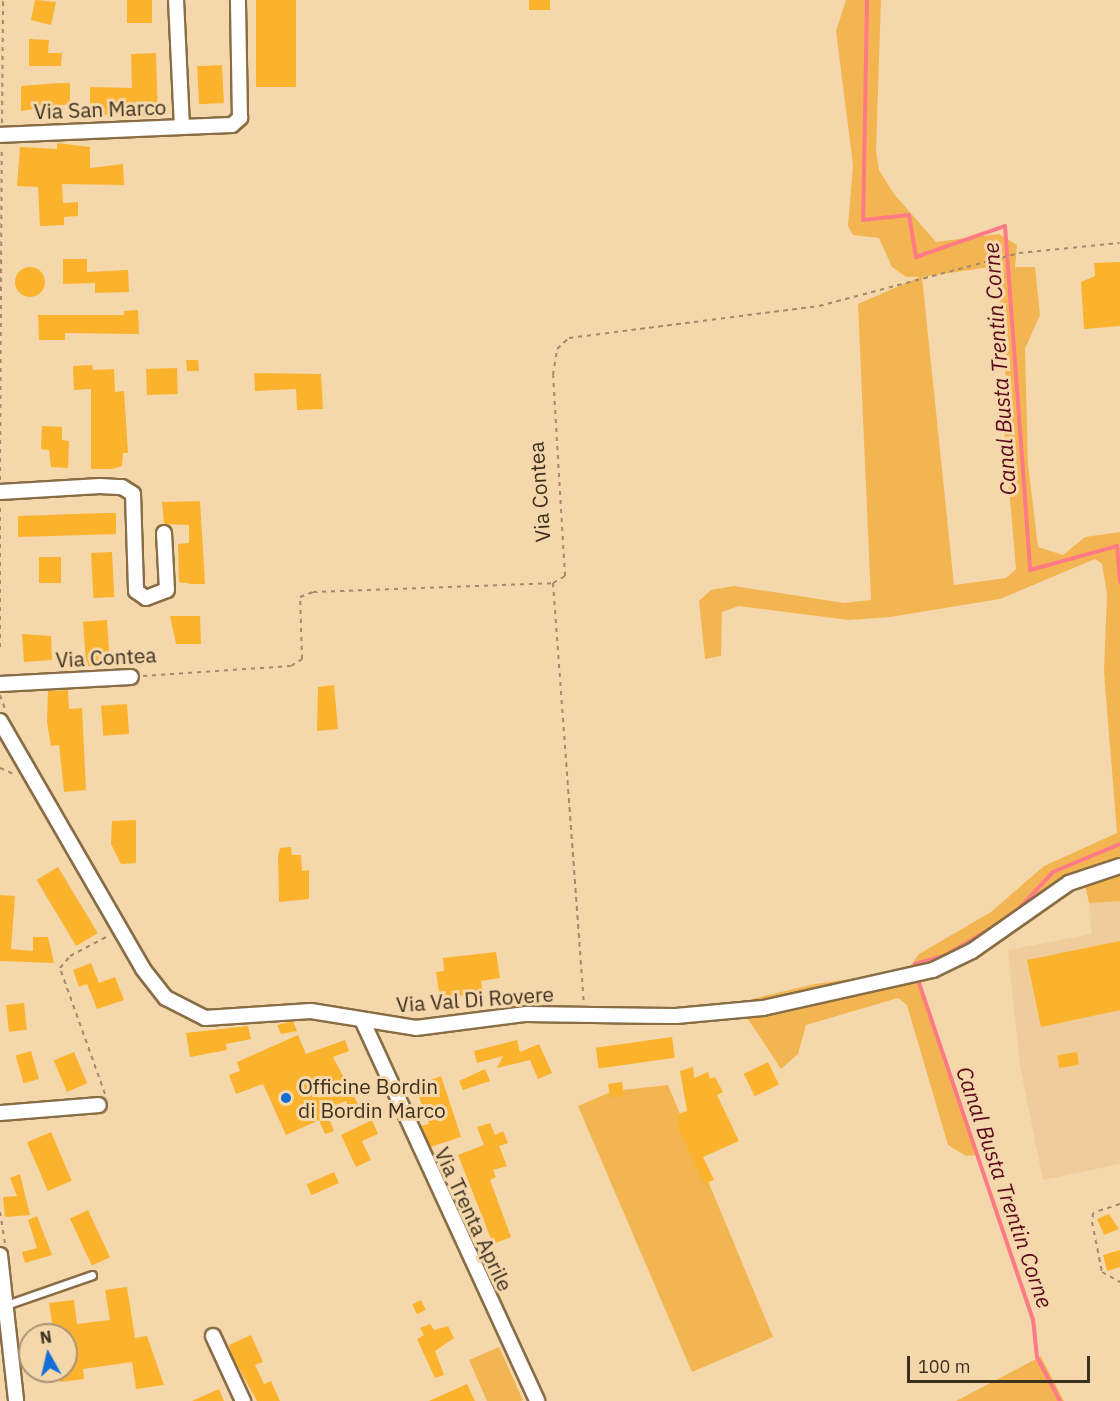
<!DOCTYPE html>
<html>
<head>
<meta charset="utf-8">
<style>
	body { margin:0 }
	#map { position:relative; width:1120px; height:1401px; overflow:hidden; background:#f5d7ac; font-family:"IBM Plex Sans",sans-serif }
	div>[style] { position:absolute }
	.built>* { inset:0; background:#efcc9b }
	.green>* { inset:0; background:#f3b551 }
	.stream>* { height:4px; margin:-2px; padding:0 2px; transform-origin:2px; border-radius:2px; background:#fe7b86 }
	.building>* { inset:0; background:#fbb22d; transform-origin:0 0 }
	.round { border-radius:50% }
	.path>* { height:2px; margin-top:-1px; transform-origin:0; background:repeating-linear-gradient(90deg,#a18b6c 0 4.5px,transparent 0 9px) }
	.roads { filter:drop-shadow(2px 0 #886d45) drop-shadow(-2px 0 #886d45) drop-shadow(0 2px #886d45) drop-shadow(0 -2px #886d45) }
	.lane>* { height:7px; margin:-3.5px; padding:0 3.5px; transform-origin:3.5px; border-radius:3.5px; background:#fff }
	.street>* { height:14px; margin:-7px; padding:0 7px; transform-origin:7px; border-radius:7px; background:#fff }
	.dots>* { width:16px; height:16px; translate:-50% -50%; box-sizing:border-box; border:3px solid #f5d7ac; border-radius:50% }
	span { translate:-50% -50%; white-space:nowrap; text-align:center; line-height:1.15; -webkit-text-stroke:6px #f5d7ac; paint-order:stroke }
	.street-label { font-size:21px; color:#3c301f }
	.poi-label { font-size:21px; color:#3c301f }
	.left { translate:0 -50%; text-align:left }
	.water-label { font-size:22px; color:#5c091a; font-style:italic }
	.north { position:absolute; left:18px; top:1323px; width:60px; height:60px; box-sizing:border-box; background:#f5d7ac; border:2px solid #ab9474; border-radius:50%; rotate:352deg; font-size:16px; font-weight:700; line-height:24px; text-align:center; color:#3c301f }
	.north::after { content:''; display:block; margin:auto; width:21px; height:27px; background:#156ed7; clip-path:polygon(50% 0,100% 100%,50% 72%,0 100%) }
	.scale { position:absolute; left:907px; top:1356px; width:183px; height:27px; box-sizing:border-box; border:3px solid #3c301f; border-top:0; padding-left:8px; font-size:18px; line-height:21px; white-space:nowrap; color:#3c301f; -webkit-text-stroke:4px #f5d7ac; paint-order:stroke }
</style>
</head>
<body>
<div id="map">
	<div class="built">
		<div style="clip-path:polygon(1120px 901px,1120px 1164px,1043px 1180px,1020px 1066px,1008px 950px,1092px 934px,1089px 903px)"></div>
	</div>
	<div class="green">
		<div style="clip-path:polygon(evenodd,846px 0,881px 0,876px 151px,879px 170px,894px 194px,936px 242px,999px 234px,1017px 245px,1015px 267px,1035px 267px,1040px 315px,1025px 349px,1028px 464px,1038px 547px,1063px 555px,1085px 537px,1120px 532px,1120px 859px,1075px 872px,969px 943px,915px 969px,979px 1155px,966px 1156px,948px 1145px,907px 1005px,898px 998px,806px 1025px,798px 1054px,781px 1069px,740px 1007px,752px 999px,815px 984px,907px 971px,919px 954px,991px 912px,1044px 866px,1117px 833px,1104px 672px,1107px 594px,1102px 564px,1095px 559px,1000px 599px,890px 617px,849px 620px,739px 606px,722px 612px,721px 656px,705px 659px,699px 601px,711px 590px,734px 586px,844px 603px,871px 600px,858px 304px,920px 277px,906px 277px,892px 267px,879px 238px,853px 235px,848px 226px,853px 165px,836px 31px,846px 0,996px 266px,1006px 349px,1004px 429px,1016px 569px,1006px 578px,954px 585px,922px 277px,996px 266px)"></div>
		<div style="clip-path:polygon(1120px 872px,1120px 901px,1089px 903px,1084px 880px)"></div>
		<div style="clip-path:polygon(668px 1085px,773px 1337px,692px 1372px,578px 1106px,613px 1091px)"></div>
		<div style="clip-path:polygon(499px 1347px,523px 1400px,521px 1401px,487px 1401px,469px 1360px)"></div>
		<div style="clip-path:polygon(1040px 1355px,1064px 1401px,956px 1401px,1040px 1357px)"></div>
	</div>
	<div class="stream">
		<div style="left:867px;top:0;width:220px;rotate:91deg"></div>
		<div style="left:863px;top:220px;width:46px;rotate:-6.2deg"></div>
		<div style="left:909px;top:215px;width:43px;rotate:80.5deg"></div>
		<div style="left:916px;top:257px;width:94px;rotate:-19.2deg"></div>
		<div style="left:1005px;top:226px;width:345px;rotate:85.8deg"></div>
		<div style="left:1030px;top:570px;width:90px;rotate:-15.4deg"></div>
		<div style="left:1117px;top:546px;width:36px;rotate:85deg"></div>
		<div style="left:1013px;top:915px;width:59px;rotate:-47.1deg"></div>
		<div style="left:1053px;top:872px;width:73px;rotate:-22.7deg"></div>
		<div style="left:915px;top:964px;width:32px;rotate:-16deg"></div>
		<div style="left:946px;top:955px;width:65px;rotate:-30.5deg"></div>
		<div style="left:919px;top:983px;width:355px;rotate:71.3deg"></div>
		<div style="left:1033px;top:1319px;width:38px;rotate:84deg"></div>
		<div style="left:1037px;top:1357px;width:50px;rotate:62.4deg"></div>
	</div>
	<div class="building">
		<div style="clip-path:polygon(35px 0,56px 2px,51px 25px,31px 20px)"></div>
		<div style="left:127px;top:0;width:25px;height:23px"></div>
		<div style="left:256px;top:0;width:40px;height:87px"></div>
		<div style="left:529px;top:0;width:21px;height:10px"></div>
		<div style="clip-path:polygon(29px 39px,49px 40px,48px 53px,62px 53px,61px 66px,29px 66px)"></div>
		<div style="clip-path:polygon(156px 53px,158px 117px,90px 114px,90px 87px,132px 88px,131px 54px)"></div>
		<div style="left:222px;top:65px;width:38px;height:25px;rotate:87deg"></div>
		<div style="clip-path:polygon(59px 83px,70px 83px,70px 104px,21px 111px,21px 86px)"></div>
		<div style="clip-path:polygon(57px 143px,90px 147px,90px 168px,123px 164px,124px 185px,62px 184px,63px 203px,78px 202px,78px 216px,64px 217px,64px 225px,40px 226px,38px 187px,17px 186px,20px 147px,57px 149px)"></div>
		<div style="clip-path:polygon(63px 259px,87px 259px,87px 272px,128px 270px,129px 292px,95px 293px,95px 283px,63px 284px)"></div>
		<div style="clip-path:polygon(1120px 262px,1120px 326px,1084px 329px,1081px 282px,1095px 276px,1094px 263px)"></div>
		<div class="round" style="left:15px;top:267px;width:30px;height:30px"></div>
		<div style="clip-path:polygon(138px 310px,139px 334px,65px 333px,65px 340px,39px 340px,38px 315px,124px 315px,124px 311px)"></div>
		<div style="clip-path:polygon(186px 360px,198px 360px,199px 371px,187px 371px)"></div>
		<div style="clip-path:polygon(92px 365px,93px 370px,114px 369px,115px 392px,124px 391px,128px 453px,123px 453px,122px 466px,112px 469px,91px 469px,91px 389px,74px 390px,73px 366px)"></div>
		<div style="left:177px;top:368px;width:26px;height:31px;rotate:88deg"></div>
		<div style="clip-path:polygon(254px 373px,321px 374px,323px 409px,297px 410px,296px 389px,255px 391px)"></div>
		<div style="clip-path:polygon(42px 426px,62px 427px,62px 440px,69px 441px,68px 468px,51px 467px,49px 450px,41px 449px)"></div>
		<div style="clip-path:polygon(200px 501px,205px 584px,192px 584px,179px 582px,178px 544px,189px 543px,189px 525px,164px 524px,162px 502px)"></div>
		<div style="clip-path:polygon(105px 513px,116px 513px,116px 534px,18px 537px,18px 516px)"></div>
		<div style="left:112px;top:552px;width:45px;height:21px;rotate:87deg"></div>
		<div style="left:39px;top:557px;width:22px;height:26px"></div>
		<div style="clip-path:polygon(170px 616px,200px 616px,201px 644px,176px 644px)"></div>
		<div style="left:107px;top:620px;width:45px;height:24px;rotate:86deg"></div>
		<div style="clip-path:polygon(22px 634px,51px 636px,52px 660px,24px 662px)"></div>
		<div style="clip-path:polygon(334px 685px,338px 729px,317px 731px,318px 687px)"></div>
		<div style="clip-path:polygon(68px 690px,69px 709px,82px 708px,86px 790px,64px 792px,59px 745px,51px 746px,47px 722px,48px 691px)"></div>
		<div style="left:127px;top:704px;width:30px;height:26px;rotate:86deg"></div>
		<div style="clip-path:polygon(136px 820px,136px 863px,121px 864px,111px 844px,112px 821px)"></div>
		<div style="clip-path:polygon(291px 847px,292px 855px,301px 855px,302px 871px,309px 870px,309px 899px,279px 902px,278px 856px,280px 848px)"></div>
		<div style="left:58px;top:867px;width:77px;height:25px;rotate:59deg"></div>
		<div style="clip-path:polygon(0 895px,15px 896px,11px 949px,33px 951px,33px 937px,48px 937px,54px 963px,0 961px)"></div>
		<div style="clip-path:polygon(1120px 941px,1120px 1010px,1041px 1027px,1027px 960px)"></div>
		<div style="clip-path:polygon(496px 952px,500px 978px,481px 981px,483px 992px,440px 999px,436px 972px,444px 971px,443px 958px)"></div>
		<div style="clip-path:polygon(91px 963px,99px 983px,115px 977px,124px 1000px,97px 1009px,87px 984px,79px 987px,73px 970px)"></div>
		<div style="left:24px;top:1003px;width:27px;height:18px;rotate:84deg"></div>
		<div style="clip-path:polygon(293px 1021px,297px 1031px,281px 1034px,277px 1025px)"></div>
		<div style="clip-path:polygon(248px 1026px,251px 1039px,226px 1044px,227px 1050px,190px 1057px,186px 1033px)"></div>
		<div style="clip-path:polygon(298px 1035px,306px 1054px,345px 1040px,349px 1051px,333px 1057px,359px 1106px,350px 1110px,346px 1101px,325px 1109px,334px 1131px,325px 1134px,319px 1120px,286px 1135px,263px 1084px,236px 1094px,229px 1075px,240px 1071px,237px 1062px)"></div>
		<div style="left:672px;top:1037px;width:21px;height:77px;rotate:82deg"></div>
		<div style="clip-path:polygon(517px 1040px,520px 1052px,539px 1044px,552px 1073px,538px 1079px,530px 1060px,497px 1068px,503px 1056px,477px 1063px,474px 1051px)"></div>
		<div style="left:31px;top:1051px;width:29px;height:16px;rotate:74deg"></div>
		<div style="left:74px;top:1052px;width:34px;height:22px;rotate:67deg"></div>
		<div style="left:1077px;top:1052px;width:13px;height:20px;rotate:81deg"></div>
		<div style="left:768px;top:1062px;width:25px;height:27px;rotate:64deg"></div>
		<div style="clip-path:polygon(693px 1067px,694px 1078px,708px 1072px,710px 1079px,715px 1077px,723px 1092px,717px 1095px,739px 1141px,703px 1157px,714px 1180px,704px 1184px,679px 1130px,678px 1114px,687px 1111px,680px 1071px)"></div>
		<div style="clip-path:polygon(485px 1069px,490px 1081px,463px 1090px,459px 1081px)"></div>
		<div style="clip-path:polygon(441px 1076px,461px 1137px,430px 1147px,421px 1126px,429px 1124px,415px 1086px)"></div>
		<div style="left:622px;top:1082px;width:14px;height:14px;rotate:82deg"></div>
		<div style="clip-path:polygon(372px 1120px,378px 1134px,362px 1141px,371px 1160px,356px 1167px,341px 1135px)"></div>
		<div style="clip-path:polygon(490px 1123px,495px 1135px,503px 1131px,508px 1143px,499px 1146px,507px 1166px,493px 1170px,496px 1177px,490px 1180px,511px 1237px,493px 1244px,458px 1155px,484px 1145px,477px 1127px)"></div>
		<div style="left:51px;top:1132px;width:53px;height:26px;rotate:67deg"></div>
		<div style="left:334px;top:1172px;width:12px;height:30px;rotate:66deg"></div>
		<div style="clip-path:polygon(20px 1174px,30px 1215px,5px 1217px,3px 1197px,17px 1196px,10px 1178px)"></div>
		<div style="left:88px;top:1210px;width:52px;height:20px;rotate:65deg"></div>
		<div style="clip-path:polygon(1109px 1214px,1119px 1229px,1104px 1235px,1097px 1219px)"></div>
		<div style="clip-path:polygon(37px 1216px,52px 1255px,25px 1263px,22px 1252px,37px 1248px,28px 1220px)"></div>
		<div style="clip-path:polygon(1120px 1250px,1120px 1267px,1107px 1271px,1103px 1255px)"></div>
		<div style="clip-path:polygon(127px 1287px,135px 1338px,147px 1336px,164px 1385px,136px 1389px,132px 1362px,83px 1369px,84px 1379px,60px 1382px,59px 1371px,66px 1371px,66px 1335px,54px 1335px,49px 1303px,74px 1300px,77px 1324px,110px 1320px,105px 1290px)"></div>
		<div style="left:421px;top:1300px;width:11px;height:10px;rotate:63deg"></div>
		<div style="clip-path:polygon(430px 1324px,434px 1330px,448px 1326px,454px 1338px,435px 1351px,444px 1375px,435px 1378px,417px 1339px,424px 1335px,420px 1328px)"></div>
		<div style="clip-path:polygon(251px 1335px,263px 1362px,255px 1365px,264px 1384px,271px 1381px,280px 1401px,257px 1401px,232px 1356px,229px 1345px)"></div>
		<div style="clip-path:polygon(467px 1384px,475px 1401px,429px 1401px)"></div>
		<div style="clip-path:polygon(219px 1389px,224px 1401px,192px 1401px)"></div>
	</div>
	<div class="path">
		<div style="left:2px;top:123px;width:123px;rotate:-89.5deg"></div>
		<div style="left:0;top:480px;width:333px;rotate:-89.7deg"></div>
		<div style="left:553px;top:583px;width:420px;rotate:85.8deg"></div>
		<div style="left:0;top:647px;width:143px;rotate:-90deg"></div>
		<div style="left:143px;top:676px;width:148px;rotate:-3.9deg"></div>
		<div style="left:291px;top:666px;width:13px;rotate:-32deg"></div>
		<div style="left:302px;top:659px;width:62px;rotate:-91.8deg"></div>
		<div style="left:300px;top:597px;width:14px;rotate:-21deg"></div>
		<div style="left:313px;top:592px;width:240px;rotate:-2.1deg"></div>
		<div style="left:553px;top:583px;width:14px;rotate:-30deg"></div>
		<div style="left:565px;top:576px;width:201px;rotate:-93.4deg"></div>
		<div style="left:553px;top:375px;width:26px;rotate:-81deg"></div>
		<div style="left:557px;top:349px;width:16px;rotate:-43deg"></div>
		<div style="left:569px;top:338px;width:252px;rotate:-7.3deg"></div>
		<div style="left:819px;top:306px;width:207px;rotate:-14.8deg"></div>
		<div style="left:1019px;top:253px;width:101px;rotate:-5.7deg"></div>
		<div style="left:0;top:695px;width:15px;rotate:70deg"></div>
		<div style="left:0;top:768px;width:17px;rotate:24deg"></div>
		<div style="left:105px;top:1094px;width:134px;rotate:-109.7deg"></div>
		<div style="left:60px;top:968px;width:16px;rotate:-50deg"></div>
		<div style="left:70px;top:956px;width:45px;rotate:-27.7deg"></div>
		<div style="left:1120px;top:1204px;width:28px;rotate:162deg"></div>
		<div style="left:1093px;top:1213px;width:9px;rotate:96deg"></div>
		<div style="left:1092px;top:1222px;width:51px;rotate:78.7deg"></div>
		<div style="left:1102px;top:1272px;width:21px;rotate:29deg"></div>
		<div style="left:0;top:1212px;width:32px;rotate:81deg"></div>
	</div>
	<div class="roads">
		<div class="lane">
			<div style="left:6px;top:1305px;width:91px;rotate:-19.2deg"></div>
		</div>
		<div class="street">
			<div style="left:182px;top:127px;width:50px;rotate:-2.3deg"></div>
			<div style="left:232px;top:125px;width:11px;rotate:-41deg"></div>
			<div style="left:240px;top:118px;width:118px;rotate:-91deg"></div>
			<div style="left:0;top:135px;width:182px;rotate:-2.5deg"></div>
			<div style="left:182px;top:127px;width:127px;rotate:-92.7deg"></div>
			<div style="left:0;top:492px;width:100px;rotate:-3.4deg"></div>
			<div style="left:100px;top:486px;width:22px;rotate:3deg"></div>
			<div style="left:122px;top:487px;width:13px;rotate:32deg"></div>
			<div style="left:133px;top:494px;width:97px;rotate:88.2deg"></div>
			<div style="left:136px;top:591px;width:12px;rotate:35deg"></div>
			<div style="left:146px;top:598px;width:22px;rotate:-21deg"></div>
			<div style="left:167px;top:590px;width:57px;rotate:-93deg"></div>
			<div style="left:0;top:684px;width:131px;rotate:-3.1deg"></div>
			<div style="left:0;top:721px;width:286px;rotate:60deg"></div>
			<div style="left:143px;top:969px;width:37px;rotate:52deg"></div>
			<div style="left:166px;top:998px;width:44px;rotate:27.1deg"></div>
			<div style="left:205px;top:1018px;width:106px;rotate:-3.8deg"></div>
			<div style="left:311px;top:1011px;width:106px;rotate:9.2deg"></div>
			<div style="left:416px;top:1028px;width:111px;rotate:-7.3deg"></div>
			<div style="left:526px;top:1014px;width:150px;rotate:0.8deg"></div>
			<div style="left:676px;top:1016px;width:87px;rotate:-5.3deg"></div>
			<div style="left:763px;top:1008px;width:174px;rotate:-12.6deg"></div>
			<div style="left:933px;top:970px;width:43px;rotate:-26deg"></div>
			<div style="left:972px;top:951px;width:118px;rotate:-35deg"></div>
			<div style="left:1069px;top:883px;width:54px;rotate:-18.4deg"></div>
			<div style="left:363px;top:1022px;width:417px;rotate:65.3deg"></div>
			<div style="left:0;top:1113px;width:99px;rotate:-4.6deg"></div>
			<div style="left:0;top:1255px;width:147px;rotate:83.7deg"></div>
			<div style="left:213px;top:1336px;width:72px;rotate:65.2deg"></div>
		</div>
	</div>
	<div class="dots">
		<div style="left:286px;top:1098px;background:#156ed7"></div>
	</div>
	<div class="street-label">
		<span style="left:100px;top:109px;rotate:-2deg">Via San Marco</span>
		<span style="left:539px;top:492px;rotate:-94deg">Via Contea</span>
		<span style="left:106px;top:657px;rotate:-3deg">Via Contea</span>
		<span style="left:475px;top:999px;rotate:-4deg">Via Val Di Rovere</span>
		<span style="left:474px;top:1219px;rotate:65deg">Via Trenta Aprile</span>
	</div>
	<div class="poi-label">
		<span class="left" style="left:298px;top:1098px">Officine Bordin<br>di Bordin Marco</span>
	</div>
	<div class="water-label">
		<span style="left:999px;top:369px;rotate:-94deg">Canal Busta Trentin Corne</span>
		<span style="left:1005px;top:1187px;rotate:71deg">Canal Busta Trentin Corne</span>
	</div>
	<div class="north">N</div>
	<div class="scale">100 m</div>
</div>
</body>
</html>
